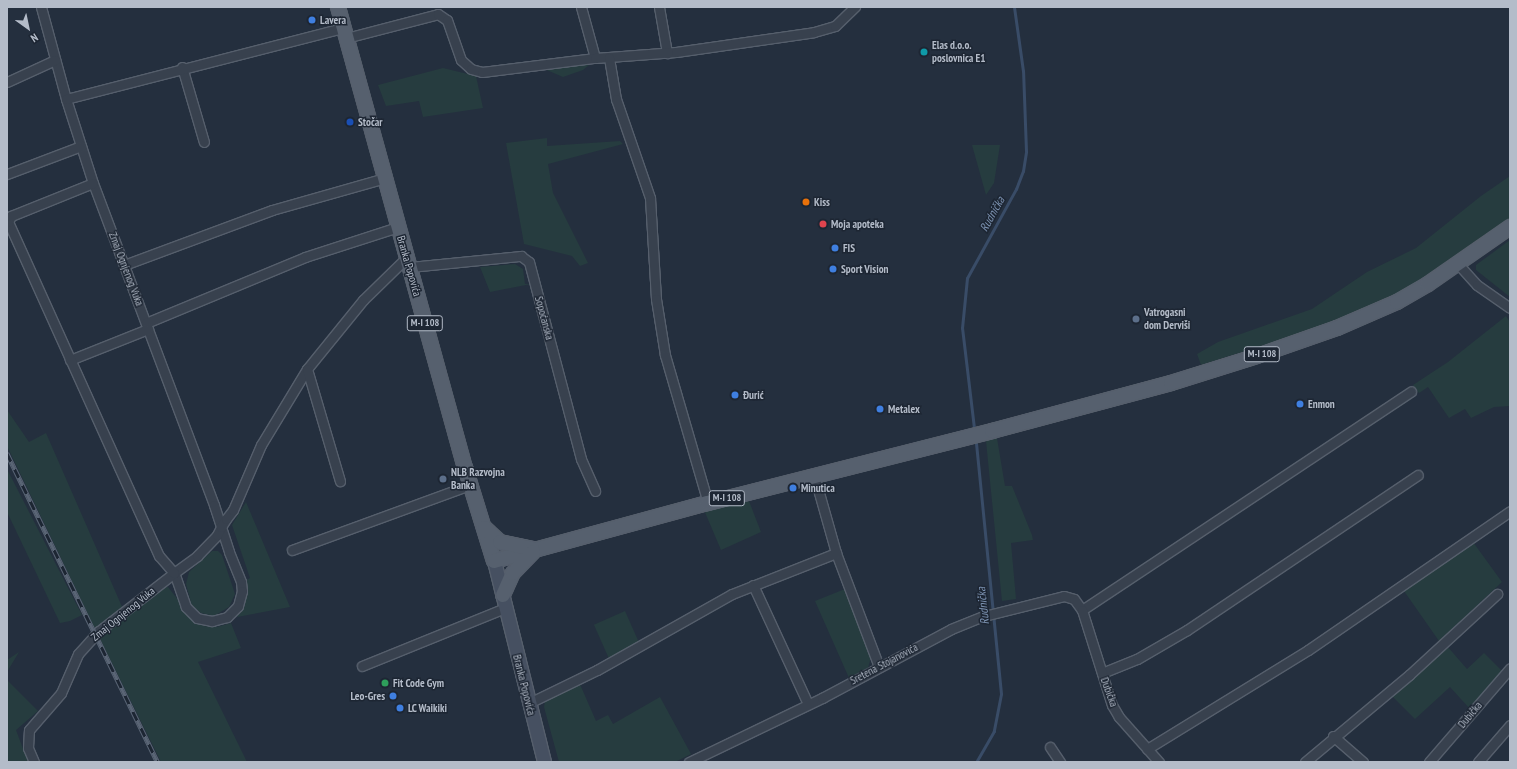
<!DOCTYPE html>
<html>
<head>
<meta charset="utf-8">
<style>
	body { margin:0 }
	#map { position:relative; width:1517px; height:769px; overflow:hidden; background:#242f3e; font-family:"PT Sans Narrow",sans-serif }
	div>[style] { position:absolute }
	.green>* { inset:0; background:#263c3f; transform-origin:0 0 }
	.stream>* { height:3px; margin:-1.5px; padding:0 1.5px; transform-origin:1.5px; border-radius:1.5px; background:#394c67 }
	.roads { filter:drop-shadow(1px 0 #565f6c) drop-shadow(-1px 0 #565f6c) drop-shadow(0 1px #565f6c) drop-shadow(0 -1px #565f6c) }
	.street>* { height:9px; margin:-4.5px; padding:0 4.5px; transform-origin:4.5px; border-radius:4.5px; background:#38414e }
	.secondary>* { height:13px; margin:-6.5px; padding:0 6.5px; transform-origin:6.5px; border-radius:6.5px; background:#465061 }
	.primary>* { height:14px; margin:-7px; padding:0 7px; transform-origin:7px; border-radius:7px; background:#56606e }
	.rail>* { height:4.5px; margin-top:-2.25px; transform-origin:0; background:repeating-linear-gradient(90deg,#1d2633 0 9px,#5a6575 0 18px); box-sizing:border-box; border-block:1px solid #5a6575 }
	.dots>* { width:11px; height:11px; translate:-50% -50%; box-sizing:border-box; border:2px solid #1d2633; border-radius:50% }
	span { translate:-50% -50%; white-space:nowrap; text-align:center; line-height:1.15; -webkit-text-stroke:3px #1d2633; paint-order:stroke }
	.shield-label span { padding:1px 3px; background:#1d2633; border:1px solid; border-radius:3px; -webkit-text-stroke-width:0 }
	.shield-label { font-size:10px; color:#b4bcc9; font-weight:700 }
	.poi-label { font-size:11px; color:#b4bcc9; font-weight:700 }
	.left { translate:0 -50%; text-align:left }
	.right { translate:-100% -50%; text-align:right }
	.street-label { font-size:11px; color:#b4bcc9 }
	.water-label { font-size:12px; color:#7c92b1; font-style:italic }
	.frame { position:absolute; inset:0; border:8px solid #b4bcc9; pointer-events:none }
	.north { position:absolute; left:8px; top:8px; width:40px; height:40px; -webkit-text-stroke:3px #1d2633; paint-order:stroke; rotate:147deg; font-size:11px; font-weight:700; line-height:16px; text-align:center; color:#b4bcc9 }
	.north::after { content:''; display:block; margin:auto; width:14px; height:18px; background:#b4bcc9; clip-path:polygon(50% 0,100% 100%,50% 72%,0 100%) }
</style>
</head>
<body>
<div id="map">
	<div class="green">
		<div style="clip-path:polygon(595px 60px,583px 70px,563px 77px,542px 68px)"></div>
		<div style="clip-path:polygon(443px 68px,476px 76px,483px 108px,423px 117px,419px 101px,386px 106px,378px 85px)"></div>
		<div style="clip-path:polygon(547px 138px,547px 146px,620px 141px,623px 144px,548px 164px,553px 193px,588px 263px,580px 266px,572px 256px,524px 244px,506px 143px)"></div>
		<div style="clip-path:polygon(972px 145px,1000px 145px,994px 183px,986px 195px)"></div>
		<div style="clip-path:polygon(1510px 176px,1510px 220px,1403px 293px,1334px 323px,1201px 365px,1197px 354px,1218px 342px,1312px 309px,1367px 272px,1416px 248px,1481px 196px)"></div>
		<div style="clip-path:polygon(1510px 240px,1510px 297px,1476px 270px,1476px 265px)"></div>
		<div style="clip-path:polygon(515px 264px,523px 269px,525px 284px,531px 284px,490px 292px,480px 267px)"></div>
		<div style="clip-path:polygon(1506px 316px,1510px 322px,1510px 406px,1494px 407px,1471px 418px,1465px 409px,1449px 418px,1428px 387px,1419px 393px,1413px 385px,1448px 362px)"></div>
		<div style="clip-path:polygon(7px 410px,29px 442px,46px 433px,123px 609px,95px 629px,7px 446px)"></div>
		<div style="clip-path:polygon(997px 438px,1005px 486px,1012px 486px,1032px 535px,1033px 540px,1011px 543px,1016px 599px,1002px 601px,986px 441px)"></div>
		<div style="clip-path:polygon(7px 469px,82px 615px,70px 621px,60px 623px,7px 512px)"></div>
		<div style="clip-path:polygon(749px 501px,761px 532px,721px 550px,704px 510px)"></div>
		<div style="clip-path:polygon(246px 502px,290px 607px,237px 617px,247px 596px,245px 581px,250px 578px,232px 525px)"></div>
		<div style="clip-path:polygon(1473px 542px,1502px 582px,1439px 641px,1404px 591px)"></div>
		<div style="clip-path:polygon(212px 551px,218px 551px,222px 555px,235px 594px,229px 607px,214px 616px,201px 613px,192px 606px,186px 584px,189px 572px)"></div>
		<div style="clip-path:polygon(168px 587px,194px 620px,204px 626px,217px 627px,231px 623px,241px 648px,198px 662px,247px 762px,161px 762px,98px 635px,162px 588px)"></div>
		<div style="clip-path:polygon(845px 589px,871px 657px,868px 668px,849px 678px,815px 601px)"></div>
		<div style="left:625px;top:611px;width:36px;height:34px;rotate:66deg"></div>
		<div style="clip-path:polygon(1447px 646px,1467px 669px,1484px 653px,1503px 672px,1470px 709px,1450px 687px,1415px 719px,1391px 695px)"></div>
		<div style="clip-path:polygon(19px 652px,7px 672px,7px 660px)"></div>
		<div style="clip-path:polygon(7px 680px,38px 711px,16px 730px,28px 762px,7px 762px)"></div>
		<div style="clip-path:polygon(579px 682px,596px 721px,608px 715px,613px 724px,660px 697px,691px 754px,675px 762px,559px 762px,544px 707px,545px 701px)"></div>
	</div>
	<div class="stream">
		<div style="left:974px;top:428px;width:101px;rotate:-96.8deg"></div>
		<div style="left:962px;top:328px;width:50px;rotate:-84.3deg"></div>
		<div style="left:967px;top:278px;width:102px;rotate:-61.2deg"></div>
		<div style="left:1016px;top:189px;width:19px;rotate:-69deg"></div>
		<div style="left:1023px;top:171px;width:20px;rotate:-81deg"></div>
		<div style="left:1026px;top:151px;width:80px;rotate:-92.1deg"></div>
		<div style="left:1023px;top:71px;width:65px;rotate:-98deg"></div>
		<div style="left:976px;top:443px;width:252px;rotate:84.3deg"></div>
		<div style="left:1001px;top:694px;width:38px;rotate:101deg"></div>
		<div style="left:994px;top:731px;width:36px;rotate:120deg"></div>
	</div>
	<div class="roads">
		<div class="street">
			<div style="left:41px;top:7px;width:95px;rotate:74.8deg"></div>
			<div style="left:66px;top:99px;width:88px;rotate:72.2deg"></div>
			<div style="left:93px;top:183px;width:344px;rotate:69.4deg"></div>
			<div style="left:214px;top:505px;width:23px;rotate:72deg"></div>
			<div style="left:221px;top:527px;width:26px;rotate:72deg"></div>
			<div style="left:229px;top:552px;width:32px;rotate:68deg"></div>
			<div style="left:241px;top:582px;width:9px;rotate:84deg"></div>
			<div style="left:242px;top:591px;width:16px;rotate:105deg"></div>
			<div style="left:238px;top:606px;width:16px;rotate:135deg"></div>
			<div style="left:227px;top:617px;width:16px;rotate:165deg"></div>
			<div style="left:212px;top:621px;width:15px;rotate:-169deg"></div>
			<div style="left:197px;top:618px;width:16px;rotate:-135deg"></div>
			<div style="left:186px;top:607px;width:36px;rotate:-109deg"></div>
			<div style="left:174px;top:573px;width:29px;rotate:-36deg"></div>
			<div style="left:197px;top:556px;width:29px;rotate:-46deg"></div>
			<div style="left:217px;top:535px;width:9px;rotate:-63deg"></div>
			<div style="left:221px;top:527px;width:9px;rotate:-58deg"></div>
			<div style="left:226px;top:519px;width:11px;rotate:-52deg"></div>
			<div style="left:233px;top:510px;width:71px;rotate:-66.7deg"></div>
			<div style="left:261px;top:445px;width:89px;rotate:-58.8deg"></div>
			<div style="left:307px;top:369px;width:89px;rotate:-50.9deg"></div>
			<div style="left:363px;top:300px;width:62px;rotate:-44.3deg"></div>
			<div style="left:581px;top:7px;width:53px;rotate:74.6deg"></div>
			<div style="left:659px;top:7px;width:47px;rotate:80.1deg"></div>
			<div style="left:346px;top:38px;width:95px;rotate:-14.6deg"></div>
			<div style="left:438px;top:14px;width:11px;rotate:34deg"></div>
			<div style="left:447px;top:20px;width:42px;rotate:70.7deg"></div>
			<div style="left:461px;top:60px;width:13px;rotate:42deg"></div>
			<div style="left:471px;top:69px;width:11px;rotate:15deg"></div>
			<div style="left:482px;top:72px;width:114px;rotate:-7.1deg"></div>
			<div style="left:595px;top:58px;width:81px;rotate:-4.2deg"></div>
			<div style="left:676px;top:52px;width:139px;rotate:-8.2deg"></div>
			<div style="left:814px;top:32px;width:22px;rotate:-16deg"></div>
			<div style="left:835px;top:26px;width:28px;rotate:-44deg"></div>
			<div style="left:609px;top:58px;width:42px;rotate:80.3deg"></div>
			<div style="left:616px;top:99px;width:105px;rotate:71deg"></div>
			<div style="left:650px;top:198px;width:101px;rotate:86.6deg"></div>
			<div style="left:656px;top:299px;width:57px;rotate:80.9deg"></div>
			<div style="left:665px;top:355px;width:154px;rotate:73.8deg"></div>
			<div style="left:182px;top:67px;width:78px;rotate:73.7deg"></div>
			<div style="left:7px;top:82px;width:53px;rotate:-24.6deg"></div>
			<div style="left:66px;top:99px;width:286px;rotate:-14.4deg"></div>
			<div style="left:7px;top:174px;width:79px;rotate:-20.7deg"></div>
			<div style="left:1458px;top:264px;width:28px;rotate:48deg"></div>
			<div style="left:1477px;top:285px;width:40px;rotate:34.9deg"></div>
			<div style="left:124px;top:265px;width:158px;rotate:-20.4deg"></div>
			<div style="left:272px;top:210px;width:117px;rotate:-15.8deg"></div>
			<div style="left:410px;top:267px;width:112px;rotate:-5.7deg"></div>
			<div style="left:521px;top:256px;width:10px;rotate:37deg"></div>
			<div style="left:529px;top:262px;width:204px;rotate:75.2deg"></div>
			<div style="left:581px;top:459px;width:35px;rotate:66deg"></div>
			<div style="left:146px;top:323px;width:172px;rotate:-22.5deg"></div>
			<div style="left:305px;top:257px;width:98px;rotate:-17.9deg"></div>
			<div style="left:70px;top:360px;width:84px;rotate:-21.7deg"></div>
			<div style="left:307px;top:369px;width:117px;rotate:73.6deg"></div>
			<div style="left:814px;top:475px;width:81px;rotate:74.2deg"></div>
			<div style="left:836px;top:553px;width:122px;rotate:69.3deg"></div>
			<div style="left:292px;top:550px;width:189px;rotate:-20.1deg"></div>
			<div style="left:753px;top:585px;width:131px;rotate:65.2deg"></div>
			<div style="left:1082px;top:610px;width:395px;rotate:-33.6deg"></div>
			<div style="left:362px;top:666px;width:154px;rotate:-22.1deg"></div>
			<div style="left:1102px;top:673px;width:38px;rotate:-22deg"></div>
			<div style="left:1137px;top:659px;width:58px;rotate:-30.1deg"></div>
			<div style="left:1187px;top:630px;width:278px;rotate:-33.9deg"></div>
			<div style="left:529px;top:703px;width:76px;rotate:-25.9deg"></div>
			<div style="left:597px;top:670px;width:155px;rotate:-29.4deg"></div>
			<div style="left:732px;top:594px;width:112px;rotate:-21.5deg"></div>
			<div style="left:1333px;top:736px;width:40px;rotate:41deg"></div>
			<div style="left:1050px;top:747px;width:18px;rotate:56deg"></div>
			<div style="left:1147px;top:749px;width:189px;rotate:-31.6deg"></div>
			<div style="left:1308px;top:650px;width:245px;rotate:-34.5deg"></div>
			<div style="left:34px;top:762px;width:15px;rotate:-113deg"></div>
			<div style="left:28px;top:748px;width:18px;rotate:-87deg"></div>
			<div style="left:29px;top:730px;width:49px;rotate:-49.1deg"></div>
			<div style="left:61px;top:693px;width:43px;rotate:-66.4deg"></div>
			<div style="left:78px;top:654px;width:31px;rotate:-48deg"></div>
			<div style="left:99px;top:631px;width:95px;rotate:-37.7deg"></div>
			<div style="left:174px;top:573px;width:23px;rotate:-131deg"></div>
			<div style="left:159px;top:556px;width:367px;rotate:-114.3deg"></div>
			<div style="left:8px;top:222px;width:7px;rotate:-63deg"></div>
			<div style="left:11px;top:216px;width:88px;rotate:-21.9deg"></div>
			<div style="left:689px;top:762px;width:148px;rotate:-25.7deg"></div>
			<div style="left:822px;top:698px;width:146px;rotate:-28.1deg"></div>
			<div style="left:951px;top:629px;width:35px;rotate:-22deg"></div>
			<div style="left:984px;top:616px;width:82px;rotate:-14deg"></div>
			<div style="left:1064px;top:596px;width:10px;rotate:17deg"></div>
			<div style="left:1074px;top:599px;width:14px;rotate:54deg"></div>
			<div style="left:1082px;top:610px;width:100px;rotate:72.5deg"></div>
			<div style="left:1112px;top:705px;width:14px;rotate:60deg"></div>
			<div style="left:1119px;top:717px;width:60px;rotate:48.4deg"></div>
			<div style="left:1305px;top:762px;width:136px;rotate:-39.9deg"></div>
			<div style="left:1409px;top:675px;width:120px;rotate:-42.6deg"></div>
			<div style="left:1429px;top:762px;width:124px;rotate:-49.2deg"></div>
			<div style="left:1478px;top:762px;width:49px;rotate:-49.1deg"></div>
		</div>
		<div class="secondary">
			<div style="left:494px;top:561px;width:207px;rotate:76deg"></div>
		</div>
		<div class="primary">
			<div style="left:338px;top:7px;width:477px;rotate:74.6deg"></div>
			<div style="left:465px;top:467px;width:98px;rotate:72.9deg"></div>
			<div style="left:494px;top:561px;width:222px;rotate:-15.2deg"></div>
			<div style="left:708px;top:503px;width:293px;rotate:-14.2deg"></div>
			<div style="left:992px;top:431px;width:185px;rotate:-15deg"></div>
			<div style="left:1171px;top:383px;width:90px;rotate:-17.4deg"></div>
			<div style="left:1257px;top:356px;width:85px;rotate:-19.3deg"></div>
			<div style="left:1337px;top:328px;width:65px;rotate:-23.4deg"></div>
			<div style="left:1397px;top:302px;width:36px;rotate:-30deg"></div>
			<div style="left:1428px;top:284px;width:100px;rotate:-34.8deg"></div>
			<div style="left:485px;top:528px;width:21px;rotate:43deg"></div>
			<div style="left:500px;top:542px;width:33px;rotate:12deg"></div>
			<div style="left:503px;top:595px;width:24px;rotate:-66deg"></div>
			<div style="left:513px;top:573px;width:29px;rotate:-46deg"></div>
		</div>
	</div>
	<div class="rail">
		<div style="left:7px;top:453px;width:344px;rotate:64deg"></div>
	</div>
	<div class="dots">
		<div style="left:312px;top:20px;background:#3f7fe0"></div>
		<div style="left:924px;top:52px;background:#0f9aa8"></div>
		<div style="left:350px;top:122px;background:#1a4fb4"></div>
		<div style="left:806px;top:202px;background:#e8710a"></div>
		<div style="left:823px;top:224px;background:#e0444e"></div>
		<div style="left:835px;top:248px;background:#3f7fe0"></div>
		<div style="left:833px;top:269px;background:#3f7fe0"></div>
		<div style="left:1136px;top:319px;background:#5c6f8a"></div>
		<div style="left:735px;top:395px;background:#3f7fe0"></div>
		<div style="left:1300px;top:404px;background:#3f7fe0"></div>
		<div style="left:880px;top:409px;background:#3f7fe0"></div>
		<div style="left:443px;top:479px;background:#5c6f8a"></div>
		<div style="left:793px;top:488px;background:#3f7fe0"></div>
		<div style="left:385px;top:683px;background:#2e9e5b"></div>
		<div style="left:393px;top:696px;background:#3f7fe0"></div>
		<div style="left:400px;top:708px;background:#3f7fe0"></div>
	</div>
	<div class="shield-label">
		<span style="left:425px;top:323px">M-I 108</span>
		<span style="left:1262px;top:354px">M-I 108</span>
		<span style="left:727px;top:498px">M-I 108</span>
	</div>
	<div class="poi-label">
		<span class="left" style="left:320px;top:20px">Lavera</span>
		<span class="left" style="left:932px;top:52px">Elas d.o.o.<br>poslovnica E1</span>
		<span class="left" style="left:358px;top:122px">Stočar</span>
		<span class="left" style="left:814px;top:202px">Kiss</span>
		<span class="left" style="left:831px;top:224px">Moja apoteka</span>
		<span class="left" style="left:843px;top:248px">FIS</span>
		<span class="left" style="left:841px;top:269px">Sport Vision</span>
		<span class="left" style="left:1144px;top:319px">Vatrogasni<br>dom Derviši</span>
		<span class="left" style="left:743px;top:395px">Đurić</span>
		<span class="left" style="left:1308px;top:404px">Enmon</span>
		<span class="left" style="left:888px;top:409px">Metalex</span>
		<span class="left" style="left:451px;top:479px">NLB Razvojna<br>Banka</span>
		<span class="left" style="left:801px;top:488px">Minutica</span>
		<span class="left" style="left:393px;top:683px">Fit Code Gym</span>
		<span class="right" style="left:385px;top:696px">Leo-Gres</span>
		<span class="left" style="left:408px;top:708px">LC Waikiki</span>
	</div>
	<div class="street-label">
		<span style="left:409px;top:266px;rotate:74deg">Branka Popovića</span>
		<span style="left:126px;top:269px;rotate:69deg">Zmaj Ognjenog Vuka</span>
		<span style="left:544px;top:318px;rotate:75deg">Sopoćanska</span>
		<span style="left:123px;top:614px;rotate:-39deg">Zmaj Ognjenog Vuka</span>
		<span style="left:884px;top:664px;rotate:-28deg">Sretena Stojanovića</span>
		<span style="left:524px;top:685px;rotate:76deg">Branka Popovića</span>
		<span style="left:1109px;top:692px;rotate:70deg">Dubička</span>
		<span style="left:1470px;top:715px;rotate:-50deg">Dubička</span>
	</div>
	<div class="water-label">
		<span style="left:992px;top:214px;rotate:-61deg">Rudnička</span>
		<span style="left:983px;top:606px;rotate:-96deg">Rudnička</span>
	</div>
	<div class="frame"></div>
	<div class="north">N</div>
</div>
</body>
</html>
